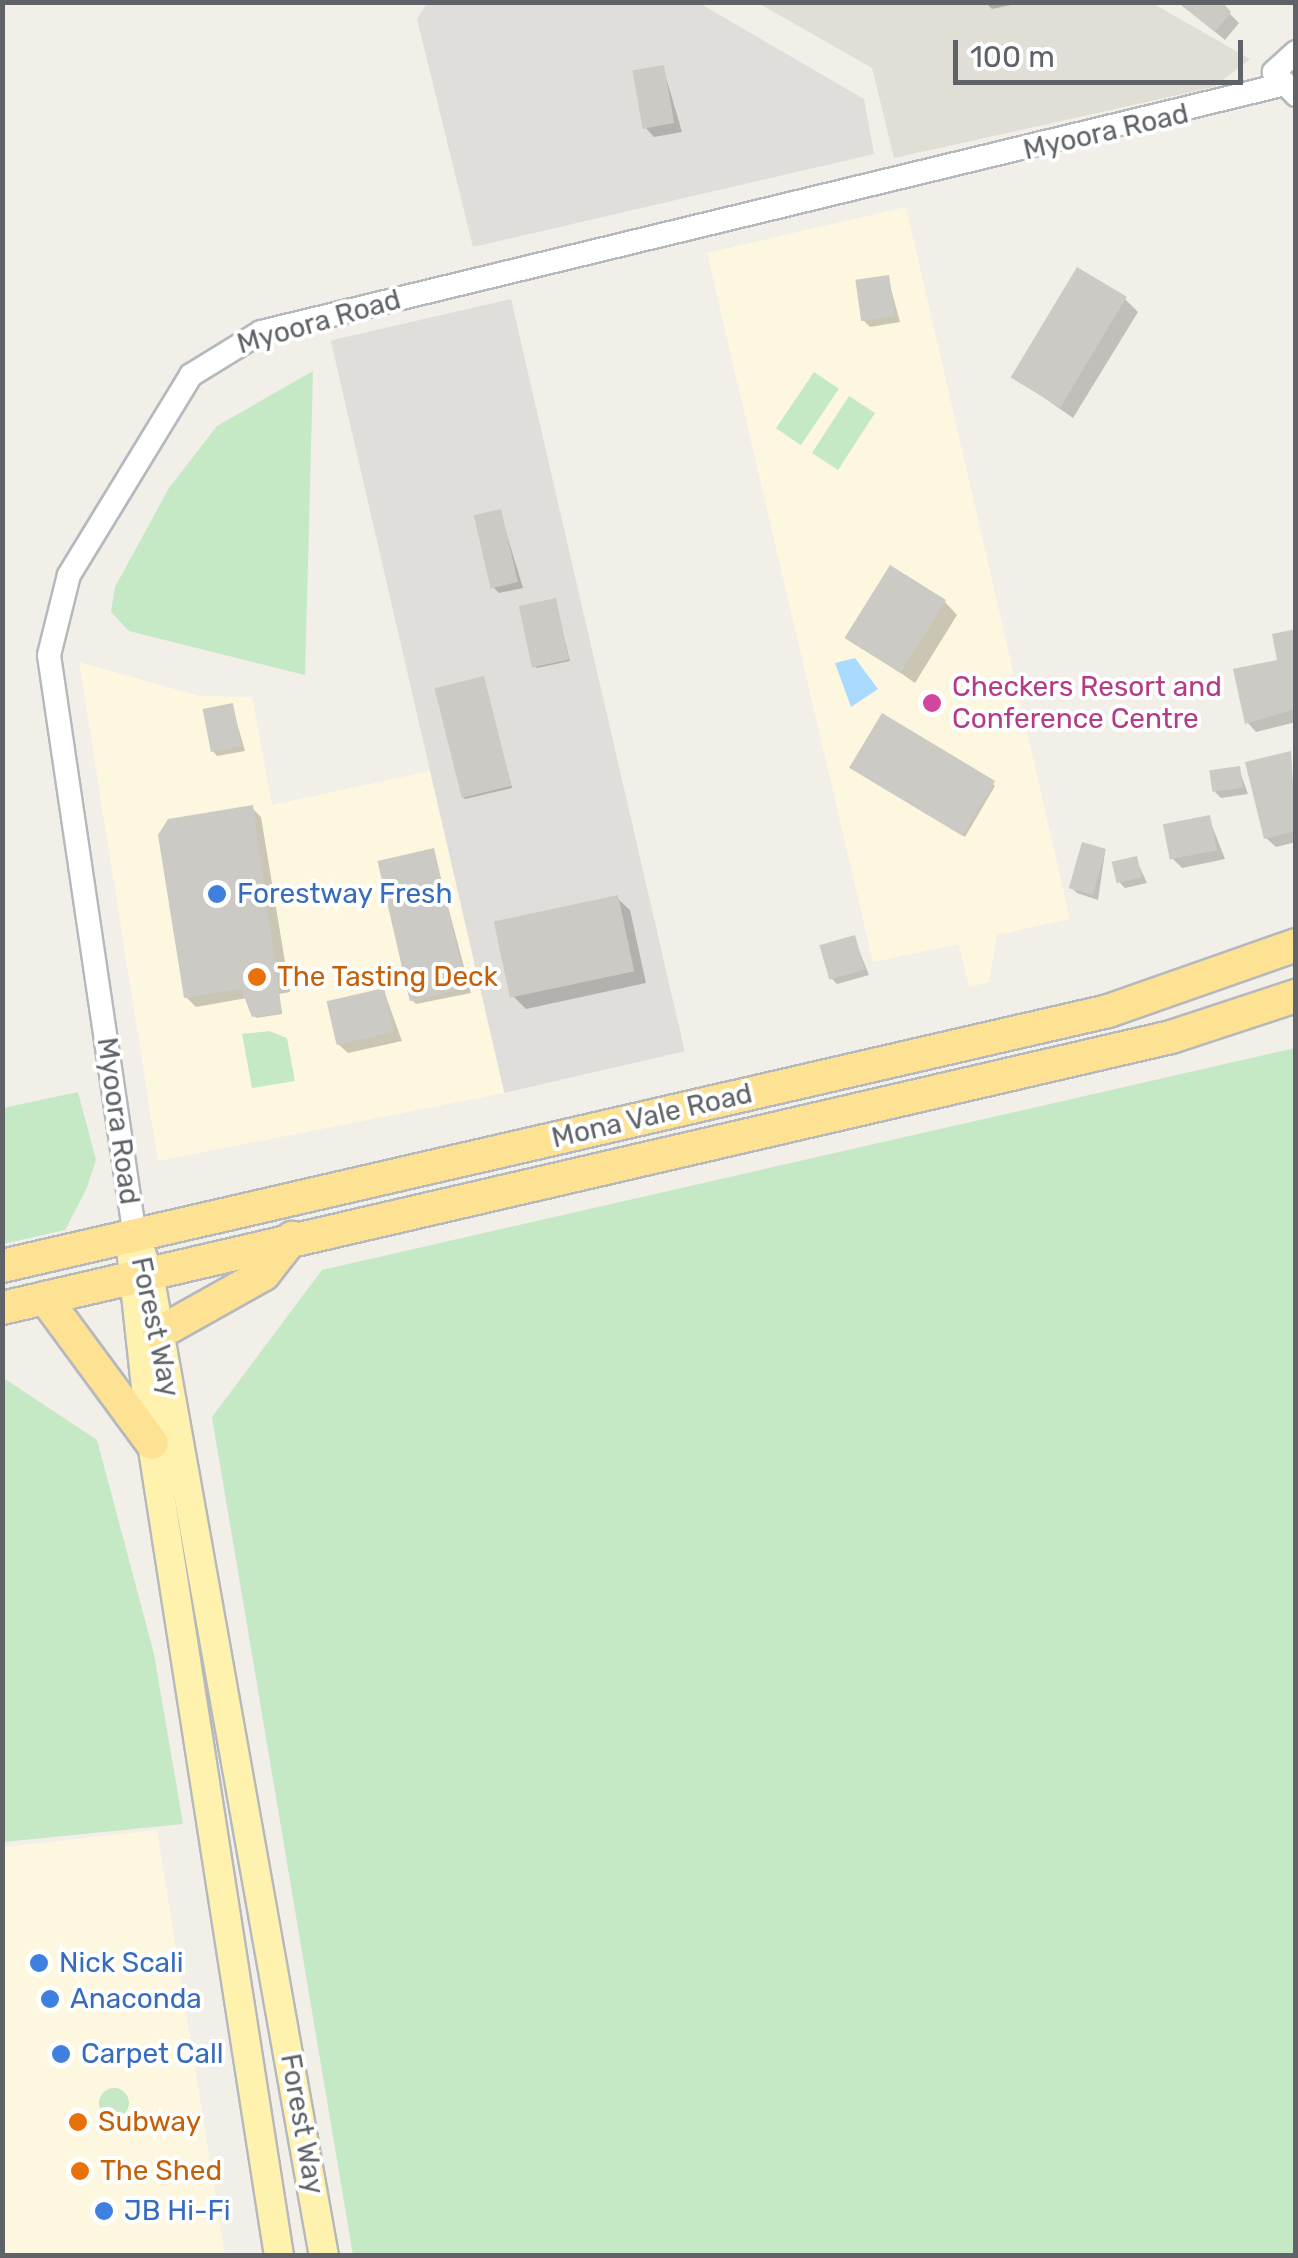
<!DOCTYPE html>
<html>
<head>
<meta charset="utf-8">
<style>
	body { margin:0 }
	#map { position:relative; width:1298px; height:2258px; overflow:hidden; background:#f1efe8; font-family:Rubik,sans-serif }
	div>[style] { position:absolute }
	.commercial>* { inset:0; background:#fef7e0 }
	.industrial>* { inset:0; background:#e0deda; transform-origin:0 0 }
	.education>* { inset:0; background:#e1ded6 }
	.green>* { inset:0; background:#c5e8c5; transform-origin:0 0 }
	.round { border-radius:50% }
	.water>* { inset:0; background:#aadaff }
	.shadow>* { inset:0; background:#0003 }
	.building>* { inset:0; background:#cccac5; transform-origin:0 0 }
	.roads { filter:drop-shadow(2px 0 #b5b8bc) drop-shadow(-2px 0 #b5b8bc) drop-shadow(0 2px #b5b8bc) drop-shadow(0 -2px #b5b8bc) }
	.minor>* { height:22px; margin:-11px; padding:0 11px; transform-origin:11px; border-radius:11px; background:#fff }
	.major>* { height:28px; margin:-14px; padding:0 14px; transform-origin:14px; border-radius:14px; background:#fff2af }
	.highway>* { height:32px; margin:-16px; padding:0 16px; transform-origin:16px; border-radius:16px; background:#fde293 }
	.dots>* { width:28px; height:28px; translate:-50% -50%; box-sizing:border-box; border:5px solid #fff; border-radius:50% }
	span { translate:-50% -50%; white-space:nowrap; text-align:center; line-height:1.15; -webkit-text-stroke:8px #fff; paint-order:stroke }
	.street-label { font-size:28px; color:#5f6368 }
	.hotel-label { font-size:28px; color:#b23c85 }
	.left { translate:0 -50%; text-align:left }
	.shop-label { font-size:28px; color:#366cbe }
	.food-label { font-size:28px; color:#c56008 }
	.frame { position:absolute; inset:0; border:5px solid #5f6368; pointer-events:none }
	.scale { position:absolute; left:953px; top:40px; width:290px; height:45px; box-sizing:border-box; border:5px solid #5f6368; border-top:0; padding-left:12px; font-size:30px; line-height:35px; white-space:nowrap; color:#5f6368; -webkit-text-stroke:8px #fff; paint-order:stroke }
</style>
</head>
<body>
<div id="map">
	<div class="commercial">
		<div style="clip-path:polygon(906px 207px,1070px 919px,997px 935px,989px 982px,969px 987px,959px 944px,873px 962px,707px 253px)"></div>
		<div style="clip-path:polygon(79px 662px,199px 696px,252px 697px,272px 805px,430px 771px,504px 1093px,158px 1161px)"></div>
		<div style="clip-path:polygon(157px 1830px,225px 2255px,3px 2255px,2px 1847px)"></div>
	</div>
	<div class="industrial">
		<div style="clip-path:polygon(427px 3px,699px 3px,864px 99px,874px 154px,473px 247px,417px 19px)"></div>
		<div style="left:511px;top:299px;width:772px;height:185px;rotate:77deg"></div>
	</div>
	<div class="education">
		<div style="clip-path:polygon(758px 3px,1152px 3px,1250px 59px,1214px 87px,894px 158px,872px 68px)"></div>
	</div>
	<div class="green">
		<div style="clip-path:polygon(313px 371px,305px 675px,129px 631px,111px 612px,115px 587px,169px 488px,217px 426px)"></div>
		<div style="left:814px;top:372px;width:30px;height:68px;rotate:34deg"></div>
		<div style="left:849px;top:396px;width:31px;height:68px;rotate:33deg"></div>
		<div style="clip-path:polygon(269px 1031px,287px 1038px,295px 1081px,252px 1088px,242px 1034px)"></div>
		<div style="clip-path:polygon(1295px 1048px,1295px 2255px,353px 2255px,212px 1417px,322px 1270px)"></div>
		<div style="clip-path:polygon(78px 1092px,96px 1160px,86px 1190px,65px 1230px,3px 1244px,3px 1108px)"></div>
		<div style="clip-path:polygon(2px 1377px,97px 1440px,154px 1654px,183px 1824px,3px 1842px)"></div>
		<div class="round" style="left:99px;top:2088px;width:30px;height:30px"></div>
	</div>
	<div class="water">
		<div style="clip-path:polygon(855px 658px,878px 689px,851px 707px,835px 663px)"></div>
	</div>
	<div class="shadow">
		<div style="clip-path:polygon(985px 2px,1025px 2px,992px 9px)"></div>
		<div style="clip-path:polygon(1219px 3px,1239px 23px,1225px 40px,1180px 2px)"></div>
		<div style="clip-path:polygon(663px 67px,682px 132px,654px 137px,645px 127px)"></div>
		<div style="clip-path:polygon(888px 278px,900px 322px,870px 327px,864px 321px)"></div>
		<div style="clip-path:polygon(1125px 299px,1138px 312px,1073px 418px,1013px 376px)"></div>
		<div style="clip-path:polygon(500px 512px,523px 588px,499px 593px,493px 587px)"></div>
		<div style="clip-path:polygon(555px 600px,570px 661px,537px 668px,534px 666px)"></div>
		<div style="clip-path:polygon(945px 602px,957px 615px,915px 683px,849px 637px)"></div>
		<div style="clip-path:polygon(1296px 631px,1296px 722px,1256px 732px,1247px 722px)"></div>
		<div style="clip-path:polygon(483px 678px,512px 788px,465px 799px,463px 797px)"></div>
		<div style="clip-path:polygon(232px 706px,245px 751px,217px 756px,212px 750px)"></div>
		<div style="clip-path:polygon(1290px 754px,1296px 842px,1276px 847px,1266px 838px)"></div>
		<div style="clip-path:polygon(854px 769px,993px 784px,995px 786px,965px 837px)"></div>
		<div style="clip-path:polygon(1239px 769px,1248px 794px,1221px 798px,1215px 792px)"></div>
		<div style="clip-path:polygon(252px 808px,261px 817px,290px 992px,279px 994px,282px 1014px,256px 1018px,247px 998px,196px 1007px,186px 997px)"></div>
		<div style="clip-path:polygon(1209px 818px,1225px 859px,1182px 868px,1172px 858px)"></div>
		<div style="clip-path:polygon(433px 850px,471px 993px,416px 1004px,410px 998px)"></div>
		<div style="clip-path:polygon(1105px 852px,1098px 900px,1077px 893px,1071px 887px)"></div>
		<div style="clip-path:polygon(1136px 859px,1147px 883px,1125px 888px,1119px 882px)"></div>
		<div style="clip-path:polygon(617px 898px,630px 910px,646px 983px,526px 1009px,513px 996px)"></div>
		<div style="clip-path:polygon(854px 938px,869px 975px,837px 984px,831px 978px)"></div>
		<div style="clip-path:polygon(384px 991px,402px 1041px,348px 1053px,338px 1044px)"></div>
	</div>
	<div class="building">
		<div style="clip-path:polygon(1177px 2px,1222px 2px,1231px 12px,1215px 32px)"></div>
		<div style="left:664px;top:65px;width:59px;height:32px;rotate:80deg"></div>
		<div style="left:1077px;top:267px;width:58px;height:129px;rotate:31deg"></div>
		<div style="left:889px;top:275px;width:42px;height:34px;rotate:82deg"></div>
		<div style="left:501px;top:509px;width:75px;height:28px;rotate:77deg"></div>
		<div style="left:890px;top:565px;width:66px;height:86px;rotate:32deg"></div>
		<div style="left:556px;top:598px;width:63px;height:38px;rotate:78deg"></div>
		<div style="clip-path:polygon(1296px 629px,1296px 709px,1245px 724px,1233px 669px,1277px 660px,1272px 634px)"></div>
		<div style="left:484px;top:676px;width:113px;height:51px;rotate:76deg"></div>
		<div style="left:233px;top:703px;width:44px;height:31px;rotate:79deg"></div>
		<div style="left:882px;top:713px;width:132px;height:64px;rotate:31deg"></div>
		<div style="clip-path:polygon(1291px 751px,1296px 831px,1264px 839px,1245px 762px)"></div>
		<div style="left:1240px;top:766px;width:22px;height:31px;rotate:82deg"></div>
		<div style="clip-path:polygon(253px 805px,282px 1013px,252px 1017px,241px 989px,184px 998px,158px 835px,168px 819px)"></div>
		<div style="left:1210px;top:815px;width:36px;height:48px;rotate:79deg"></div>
		<div style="left:1082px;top:842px;width:25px;height:48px;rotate:16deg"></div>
		<div style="left:434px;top:848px;width:144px;height:58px;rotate:77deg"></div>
		<div style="left:1137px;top:856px;width:22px;height:26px;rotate:77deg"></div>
		<div style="left:618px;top:895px;width:78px;height:127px;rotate:78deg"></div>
		<div style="left:855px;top:935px;width:36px;height:37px;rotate:74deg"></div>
		<div style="left:384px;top:988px;width:45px;height:59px;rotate:77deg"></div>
	</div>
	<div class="roads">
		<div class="minor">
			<div style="left:1296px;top:52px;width:30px;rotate:138deg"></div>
			<div style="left:1274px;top:72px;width:32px;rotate:46deg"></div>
			<div style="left:135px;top:1237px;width:588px;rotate:-98.41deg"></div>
			<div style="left:49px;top:655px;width:82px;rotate:-76deg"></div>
			<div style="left:69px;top:575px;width:234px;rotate:-58.6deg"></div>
			<div style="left:191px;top:375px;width:82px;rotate:-31.6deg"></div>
			<div style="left:261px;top:332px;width:1045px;rotate:-13.61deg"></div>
		</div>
		<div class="major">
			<div style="left:135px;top:1237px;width:40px;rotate:69deg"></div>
			<div style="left:149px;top:1274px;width:997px;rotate:79.9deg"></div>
			<div style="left:132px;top:1258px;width:186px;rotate:83.8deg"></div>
			<div style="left:152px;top:1443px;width:823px;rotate:81.12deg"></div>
		</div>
		<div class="highway">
			<div style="left:2px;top:1266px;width:1135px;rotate:-12.98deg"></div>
			<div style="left:1108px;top:1011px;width:199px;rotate:-19.3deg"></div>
			<div style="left:45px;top:1298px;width:180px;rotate:53.6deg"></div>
			<div style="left:2px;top:1308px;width:1200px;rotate:-13.05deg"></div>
			<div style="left:1171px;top:1037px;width:132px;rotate:-18.2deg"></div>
			<div style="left:159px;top:1333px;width:120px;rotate:-29.3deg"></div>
			<div style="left:264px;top:1274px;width:46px;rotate:-52.1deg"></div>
		</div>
	</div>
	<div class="dots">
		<div style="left:932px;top:703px;background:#d1479c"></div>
		<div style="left:217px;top:894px;background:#3f7fe0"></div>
		<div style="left:257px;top:977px;background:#e8710a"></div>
		<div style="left:39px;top:1963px;background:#3f7fe0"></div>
		<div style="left:50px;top:1999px;background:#3f7fe0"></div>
		<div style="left:61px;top:2054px;background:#3f7fe0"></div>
		<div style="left:78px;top:2122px;background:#e8710a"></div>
		<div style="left:80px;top:2171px;background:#e8710a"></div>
		<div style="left:104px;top:2211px;background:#3f7fe0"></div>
	</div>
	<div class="street-label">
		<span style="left:1106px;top:132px;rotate:-13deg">Myoora Road</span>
		<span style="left:319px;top:322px;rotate:-16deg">Myoora Road</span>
		<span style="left:652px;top:1116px;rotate:-13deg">Mona Vale Road</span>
		<span style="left:118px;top:1121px;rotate:82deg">Myoora Road</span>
		<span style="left:155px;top:1327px;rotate:78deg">Forest Way</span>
		<span style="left:302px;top:2124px;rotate:80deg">Forest Way</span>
	</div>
	<div class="hotel-label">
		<span class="left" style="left:952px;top:703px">Checkers Resort and<br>Conference Centre</span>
	</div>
	<div class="shop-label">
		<span class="left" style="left:237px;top:894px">Forestway Fresh</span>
		<span class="left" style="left:59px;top:1963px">Nick Scali</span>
		<span class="left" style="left:70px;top:1999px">Anaconda</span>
		<span class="left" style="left:81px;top:2054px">Carpet Call</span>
		<span class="left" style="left:124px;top:2211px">JB Hi-Fi</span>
	</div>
	<div class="food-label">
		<span class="left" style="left:277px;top:977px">The Tasting Deck</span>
		<span class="left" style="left:98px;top:2122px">Subway</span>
		<span class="left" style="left:100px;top:2171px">The Shed</span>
	</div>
	<div class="frame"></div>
	<div class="scale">100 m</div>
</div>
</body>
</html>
